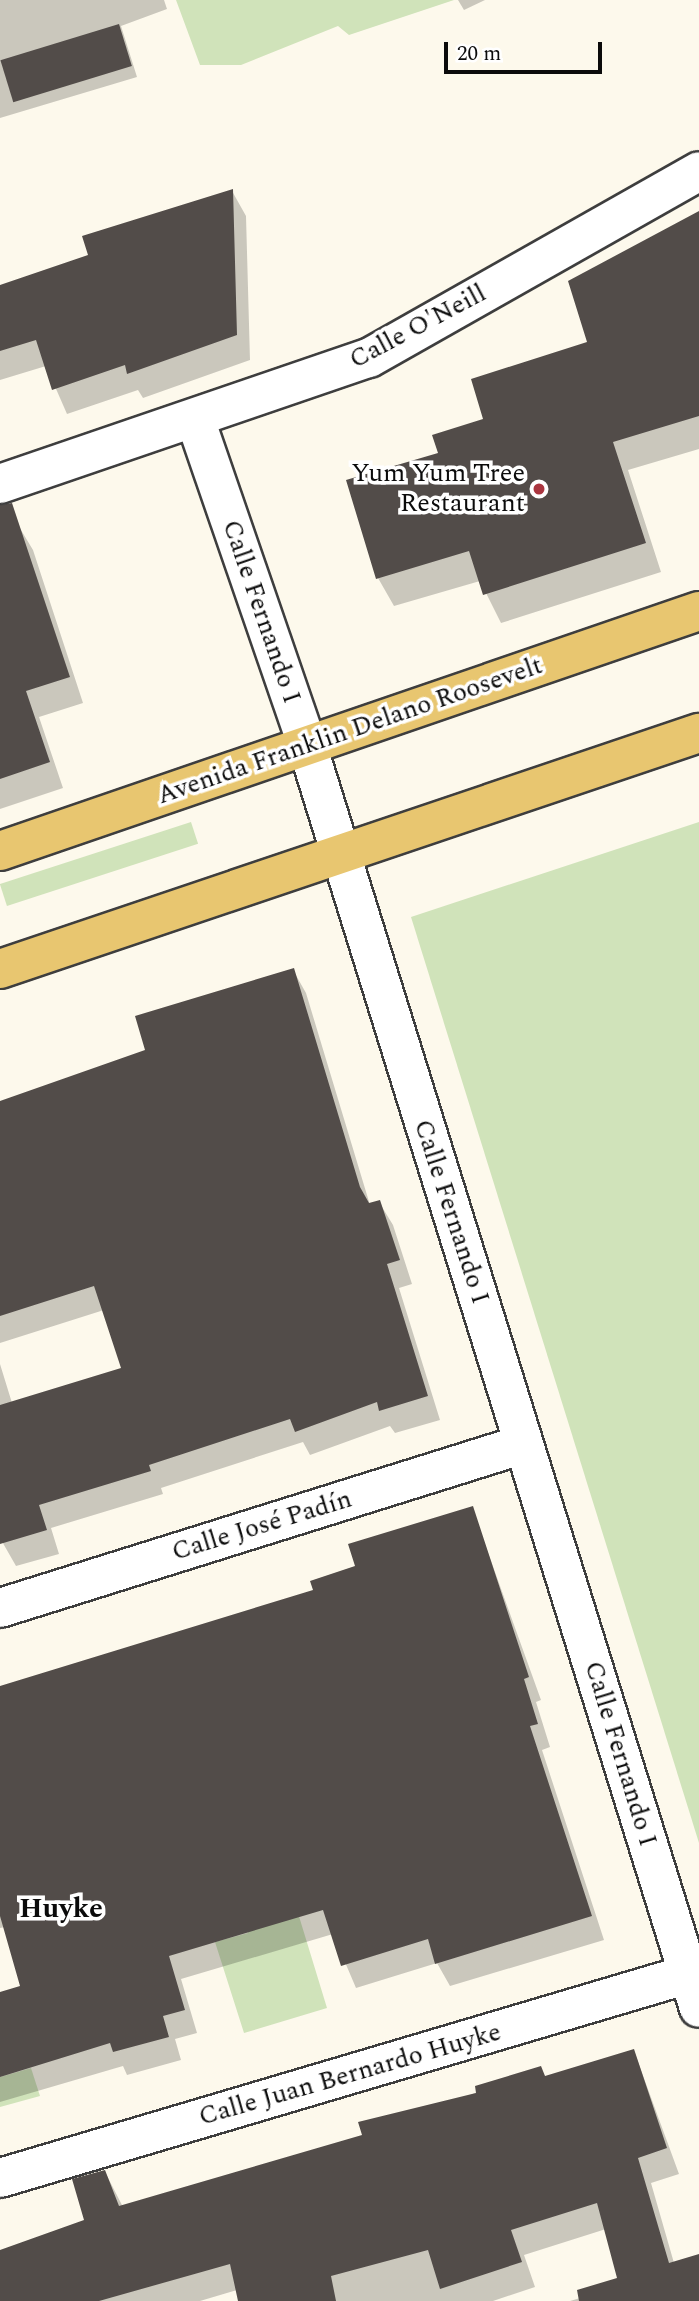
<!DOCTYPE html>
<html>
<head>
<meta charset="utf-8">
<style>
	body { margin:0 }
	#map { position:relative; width:699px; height:2301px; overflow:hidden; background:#fdf9ec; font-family:Spectral,serif }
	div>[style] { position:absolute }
	.green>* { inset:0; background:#d0e3ba; transform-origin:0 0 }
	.shadow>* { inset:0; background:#0003 }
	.building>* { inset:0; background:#524c49; transform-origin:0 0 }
	.roads { filter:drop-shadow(2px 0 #3e3e3e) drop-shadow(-2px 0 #3e3e3e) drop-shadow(0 2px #3e3e3e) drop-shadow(0 -2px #3e3e3e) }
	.minor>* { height:38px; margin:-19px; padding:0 19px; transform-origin:19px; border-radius:19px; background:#fff }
	.major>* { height:38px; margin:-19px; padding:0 19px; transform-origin:19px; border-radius:19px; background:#e8c670 }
	.dots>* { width:19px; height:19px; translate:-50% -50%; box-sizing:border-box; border:4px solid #fff; border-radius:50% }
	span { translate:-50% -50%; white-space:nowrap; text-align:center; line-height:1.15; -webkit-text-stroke:7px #fff; paint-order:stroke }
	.street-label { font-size:26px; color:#0b0b0b }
	.poi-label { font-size:26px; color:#0b0b0b }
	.right { translate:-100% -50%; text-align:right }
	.neighbourhood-label { font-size:28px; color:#0b0b0b; font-weight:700 }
	.scale { position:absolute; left:444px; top:42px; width:158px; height:32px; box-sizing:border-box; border:4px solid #0b0b0b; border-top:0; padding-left:9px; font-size:21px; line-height:24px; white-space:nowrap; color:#0b0b0b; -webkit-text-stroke:5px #fff; paint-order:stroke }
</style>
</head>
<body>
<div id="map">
	<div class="green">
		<div style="clip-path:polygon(176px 0,454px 0,349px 35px,338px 26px,241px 65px,200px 65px)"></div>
		<div style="left:191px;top:822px;width:23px;height:201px;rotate:72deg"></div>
		<div style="clip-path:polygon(699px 822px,699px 1843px,411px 917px)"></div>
		<div style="clip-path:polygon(269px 1818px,327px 2008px,244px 2033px,215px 1942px,248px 1933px,240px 1906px)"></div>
		<div style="clip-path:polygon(31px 2068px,40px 2096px,0 2107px,0 2077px)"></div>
	</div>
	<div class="shadow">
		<div style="clip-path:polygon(0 0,164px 0,167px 9px,121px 26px,137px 77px,0 118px)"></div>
		<div style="clip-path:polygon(458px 0,485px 0,464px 10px)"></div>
		<div style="clip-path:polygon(232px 191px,246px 216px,250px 360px,143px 398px,138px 390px,67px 414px,46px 366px,0 380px,0 286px,91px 256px)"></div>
		<div style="clip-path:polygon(699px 213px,699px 449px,628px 470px,661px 572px,501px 623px,480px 581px,394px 606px,378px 578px,348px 481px,440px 454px,589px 343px)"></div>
		<div style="clip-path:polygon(18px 525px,33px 550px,83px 703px,39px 717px,63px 788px,0 809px,0 531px)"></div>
		<div style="clip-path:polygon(293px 970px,306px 993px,370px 1205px,379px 1202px,393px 1225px,412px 1284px,399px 1288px,440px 1420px,395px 1433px,390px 1426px,310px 1455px,303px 1442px,161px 1488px,163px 1494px,51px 1528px,59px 1554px,16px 1566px,0 1538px,0 1364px,12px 1403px,124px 1369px,104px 1310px,0 1343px,0 1103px,147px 1051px)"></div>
		<div style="clip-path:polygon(472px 1508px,541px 1700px,536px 1702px,550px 1747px,542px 1750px,604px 1940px,450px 1986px,437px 1963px,356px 1988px,333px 1934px,181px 1979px,197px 2033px,175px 2039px,181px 2060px,127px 2075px,123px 2066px,0 2102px,0 1994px,22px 1987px,5px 1927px,0 1928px,0 1687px,315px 1591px)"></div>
		<div style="clip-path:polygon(634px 2051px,679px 2174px,651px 2183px,674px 2263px,699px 2270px,699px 2301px,570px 2301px,621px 2286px,606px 2229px,524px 2255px,535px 2287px,493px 2301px,239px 2301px,237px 2290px,200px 2301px,0 2301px,0 2252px,86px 2222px,105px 2172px,123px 2207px,364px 2136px,540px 2068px,546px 2078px)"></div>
	</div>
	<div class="building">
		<div style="left:119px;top:24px;width:44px;height:124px;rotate:73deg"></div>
		<div style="clip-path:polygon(233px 189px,237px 335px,127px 374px,125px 365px,52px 390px,36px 340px,0 351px,0 285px,88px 255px,82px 236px)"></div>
		<div style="clip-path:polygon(699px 211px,699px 416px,613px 442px,646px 543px,483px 595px,469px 551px,376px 579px,346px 480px,438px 453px,432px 435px,483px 419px,471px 379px,587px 342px,568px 281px)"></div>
		<div style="clip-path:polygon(12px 503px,70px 677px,26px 691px,50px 762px,0 779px,0 505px)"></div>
		<div style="clip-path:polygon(294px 968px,360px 1187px,369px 1203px,380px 1200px,400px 1260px,387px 1264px,428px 1396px,379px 1411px,377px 1402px,295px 1432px,290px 1419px,149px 1465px,151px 1471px,39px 1505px,47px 1530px,0 1544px,0 1405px,121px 1368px,94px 1286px,0 1316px,0 1101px,145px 1050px,135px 1016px)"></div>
		<div style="clip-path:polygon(473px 1506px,529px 1677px,524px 1679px,538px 1724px,530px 1726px,592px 1916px,435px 1964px,428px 1939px,341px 1966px,323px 1910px,169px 1956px,185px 2010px,163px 2016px,169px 2037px,113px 2052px,110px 2043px,0 2077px,0 1992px,20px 1986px,0 1916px,0 1686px,313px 1590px,310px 1581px,355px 1566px,348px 1544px)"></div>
		<div style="clip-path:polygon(634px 2049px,667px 2148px,638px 2158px,669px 2263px,699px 2254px,699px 2301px,579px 2301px,577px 2290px,617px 2278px,597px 2203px,511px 2230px,522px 2262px,440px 2289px,428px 2250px,331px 2276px,336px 2301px,238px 2301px,230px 2264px,99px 2301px,0 2301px,0 2250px,84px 2220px,72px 2179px,105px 2170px,119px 2206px,362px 2135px,358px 2122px,476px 2093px,475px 2086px,541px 2066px,545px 2076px)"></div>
	</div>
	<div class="roads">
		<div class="minor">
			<div style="left:195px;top:419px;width:345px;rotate:71deg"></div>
			<div style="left:307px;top:745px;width:1322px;rotate:72.76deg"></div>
			<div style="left:0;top:484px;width:390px;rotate:-18.9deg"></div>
			<div style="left:369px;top:358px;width:379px;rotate:-29.5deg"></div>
			<div style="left:0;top:1608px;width:549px;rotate:-17.38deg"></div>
			<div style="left:0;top:2178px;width:729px;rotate:-16.5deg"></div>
		</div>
		<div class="major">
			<div style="left:0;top:851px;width:739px;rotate:-18.95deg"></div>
			<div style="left:0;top:969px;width:738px;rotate:-18.66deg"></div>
		</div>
	</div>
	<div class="dots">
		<div style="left:539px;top:489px;background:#aa353f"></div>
	</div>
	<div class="street-label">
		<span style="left:418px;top:327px;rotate:-28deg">Calle O'Neill</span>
		<span style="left:261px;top:612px;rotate:71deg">Calle Fernando I</span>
		<span style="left:350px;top:731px;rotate:-19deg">Avenida Franklin Delano Roosevelt</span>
		<span style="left:451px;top:1212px;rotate:72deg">Calle Fernando I</span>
		<span style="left:262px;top:1526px;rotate:-17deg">Calle José Padín</span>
		<span style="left:620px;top:1754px;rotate:73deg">Calle Fernando I</span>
		<span style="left:350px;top:2075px;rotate:-16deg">Calle Juan Bernardo Huyke</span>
	</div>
	<div class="poi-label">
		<span class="right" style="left:525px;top:489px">Yum Yum Tree<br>Restaurant</span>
	</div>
	<div class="neighbourhood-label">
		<span style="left:61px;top:1909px">Huyke</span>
	</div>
	<div class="scale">20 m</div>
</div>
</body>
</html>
